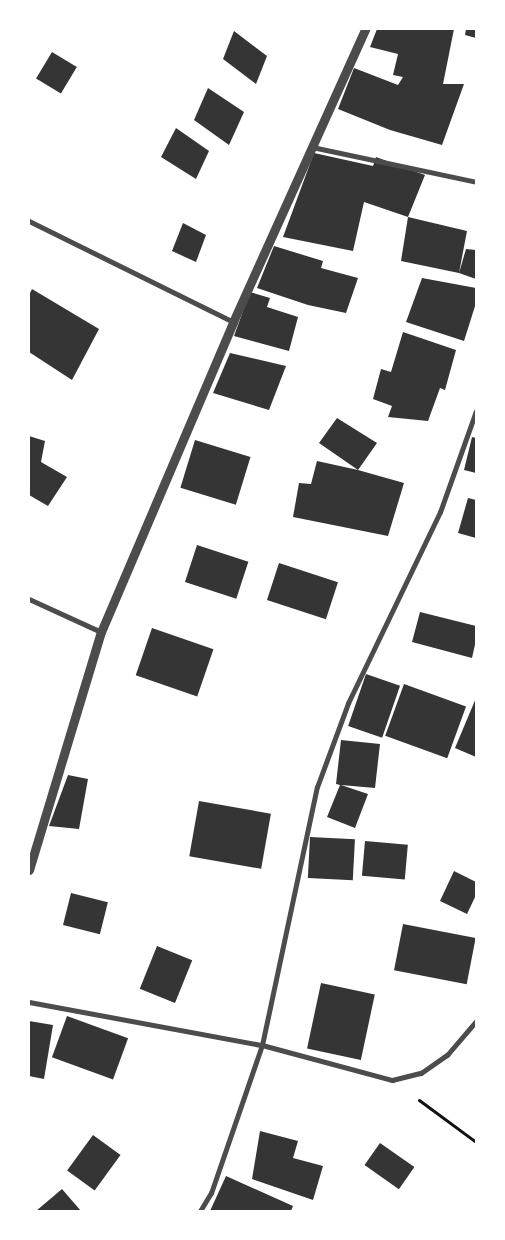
<!DOCTYPE html>
<html>
<head>
<meta charset="utf-8">
<style>
	body { margin:0 }
	#map { position:relative; width:505px; height:1240px; overflow:hidden; background:#fff; font-family:Montserrat,sans-serif }
	div>[style] { position:absolute }
	.building>* { inset:0; background:#353535; transform-origin:0 0 }
	.path>* { height:3px; margin:-1.5px; padding:0 1.5px; transform-origin:1.5px; border-radius:1.5px; background:#111 }
	.minor>* { height:5px; margin:-2.5px; padding:0 2.5px; transform-origin:2.5px; border-radius:2.5px; background:#4c4c4c }
	.tertiary>* { height:9px; margin:-4.5px; padding:0 4.5px; transform-origin:4.5px; border-radius:4.5px; background:#4c4c4c }
	span { translate:-50% -50%; white-space:nowrap; text-align:center; line-height:1.15; -webkit-text-stroke:4px #fff; paint-order:stroke }
	.frame { position:absolute; inset:0; border:30px solid #fff; pointer-events:none }
</style>
</head>
<body>
<div id="map">
	<div class="building">
		<div style="clip-path:polygon(377px 29px,454px 29px,443px 84px,464px 84px,442px 145px,390px 130px,338px 109px,354px 68px,398px 85px,403px 77px,393px 75px,398px 54px,370px 47px)"></div>
		<div style="clip-path:polygon(466px 29px,476px 29px,476px 38px,465px 35px)"></div>
		<div style="clip-path:polygon(234px 31px,267px 56px,256px 84px,223px 59px)"></div>
		<div style="left:52px;top:52px;width:29px;height:31px;rotate:31deg"></div>
		<div style="clip-path:polygon(208px 88px,244px 112px,229px 145px,194px 120px)"></div>
		<div style="clip-path:polygon(176px 128px,209px 151px,196px 179px,161px 157px)"></div>
		<div style="clip-path:polygon(314px 153px,373px 166px,376px 157px,425px 175px,408px 217px,364px 202px,353px 251px,283px 237px)"></div>
		<div style="clip-path:polygon(408px 217px,467px 231px,459px 273px,466px 249px,476px 250px,476px 279px,459px 273px,401px 261px)"></div>
		<div style="clip-path:polygon(183px 223px,206px 235px,196px 262px,172px 251px)"></div>
		<div style="clip-path:polygon(274px 246px,323px 261px,321px 268px,358px 278px,346px 313px,308px 305px,257px 288px)"></div>
		<div style="clip-path:polygon(422px 278px,476px 288px,476px 303px,464px 341px,406px 322px)"></div>
		<div style="clip-path:polygon(32px 289px,99px 329px,72px 380px,29px 352px,29px 295px)"></div>
		<div style="clip-path:polygon(250px 292px,270px 298px,267px 307px,298px 317px,289px 351px,234px 336px)"></div>
		<div style="clip-path:polygon(403px 332px,456px 350px,445px 390px,440px 388px,428px 421px,388px 417px,392px 406px,373px 399px,381px 369px,391px 372px)"></div>
		<div style="clip-path:polygon(230px 353px,286px 366px,269px 410px,213px 393px)"></div>
		<div style="clip-path:polygon(337px 418px,377px 443px,358px 470px,404px 483px,388px 536px,293px 517px,299px 483px,311px 484px,317px 461px,358px 470px,319px 443px)"></div>
		<div style="clip-path:polygon(29px 436px,45px 441px,41px 462px,67px 477px,48px 506px,29px 495px)"></div>
		<div style="clip-path:polygon(472px 437px,476px 438px,476px 473px,464px 470px)"></div>
		<div style="left:195px;top:440px;width:58px;height:50px;rotate:17deg"></div>
		<div style="clip-path:polygon(468px 498px,476px 500px,476px 538px,458px 533px)"></div>
		<div style="left:197px;top:545px;width:54px;height:39px;rotate:18deg"></div>
		<div style="left:279px;top:563px;width:62px;height:39px;rotate:18deg"></div>
		<div style="clip-path:polygon(420px 612px,476px 626px,476px 640px,472px 658px,412px 642px)"></div>
		<div style="left:152px;top:628px;width:65px;height:50px;rotate:19deg"></div>
		<div style="left:366px;top:674px;width:36px;height:55px;rotate:19deg"></div>
		<div style="left:404px;top:684px;width:66px;height:55px;rotate:20deg"></div>
		<div style="clip-path:polygon(476px 698px,476px 757px,455px 748px)"></div>
		<div style="clip-path:polygon(341px 740px,380px 744px,375px 788px,341px 785px,368px 794px,355px 828px,327px 817px,340px 785px,336px 784px)"></div>
		<div style="clip-path:polygon(68px 775px,88px 779px,79px 829px,49px 826px)"></div>
		<div style="left:199px;top:801px;width:73px;height:56px;rotate:10deg"></div>
		<div style="left:310px;top:837px;width:45px;height:41px;rotate:3deg"></div>
		<div style="left:365px;top:841px;width:43px;height:35px;rotate:5deg"></div>
		<div style="clip-path:polygon(454px 871px,476px 882px,476px 895px,467px 914px,440px 901px)"></div>
		<div style="left:71px;top:893px;width:38px;height:33px;rotate:14deg"></div>
		<div style="left:403px;top:924px;width:74px;height:47px;rotate:11deg"></div>
		<div style="left:157px;top:946px;width:38px;height:46px;rotate:22deg"></div>
		<div style="left:321px;top:983px;width:55px;height:67px;rotate:12deg"></div>
		<div style="left:67px;top:1016px;width:65px;height:44px;rotate:20deg"></div>
		<div style="clip-path:polygon(29px 1021px,53px 1025px,44px 1079px,29px 1076px)"></div>
		<div style="clip-path:polygon(260px 1131px,298px 1141px,293px 1158px,323px 1166px,313px 1200px,252px 1179px)"></div>
		<div style="left:93px;top:1135px;width:34px;height:44px;rotate:36deg"></div>
		<div style="left:380px;top:1143px;width:42px;height:27px;rotate:35deg"></div>
		<div style="clip-path:polygon(226px 1176px,293px 1206px,291px 1211px,210px 1211px)"></div>
		<div style="clip-path:polygon(62px 1189px,81px 1211px,36px 1211px)"></div>
	</div>
	<div class="path">
		<div style="left:419px;top:1100px;width:71px;rotate:36.4deg"></div>
	</div>
	<div class="minor">
		<div style="left:312px;top:147px;width:168px;rotate:12deg"></div>
		<div style="left:29px;top:221px;width:228px;rotate:26.3deg"></div>
		<div style="left:29px;top:599px;width:79px;rotate:24.6deg"></div>
		<div style="left:29px;top:1002px;width:237px;rotate:10.5deg"></div>
		<div style="left:262px;top:1045px;width:135px;rotate:15.1deg"></div>
		<div style="left:392px;top:1080px;width:30px;rotate:-14deg"></div>
		<div style="left:421px;top:1073px;width:32px;rotate:-35deg"></div>
		<div style="left:447px;top:1055px;width:45px;rotate:-49.5deg"></div>
		<div style="left:200px;top:1211px;width:21px;rotate:-59deg"></div>
		<div style="left:211px;top:1193px;width:157px;rotate:-71deg"></div>
		<div style="left:262px;top:1045px;width:264px;rotate:-78deg"></div>
		<div style="left:317px;top:787px;width:90px;rotate:-69.7deg"></div>
		<div style="left:348px;top:703px;width:212px;rotate:-64.3deg"></div>
		<div style="left:440px;top:512px;width:107px;rotate:-70.4deg"></div>
	</div>
	<div class="tertiary">
		<div style="left:29px;top:870px;width:249px;rotate:-73.2deg"></div>
		<div style="left:101px;top:632px;width:337px;rotate:-66.9deg"></div>
		<div style="left:233px;top:322px;width:321px;rotate:-65.7deg"></div>
	</div>
	<div class="frame"></div>
</div>
</body>
</html>
